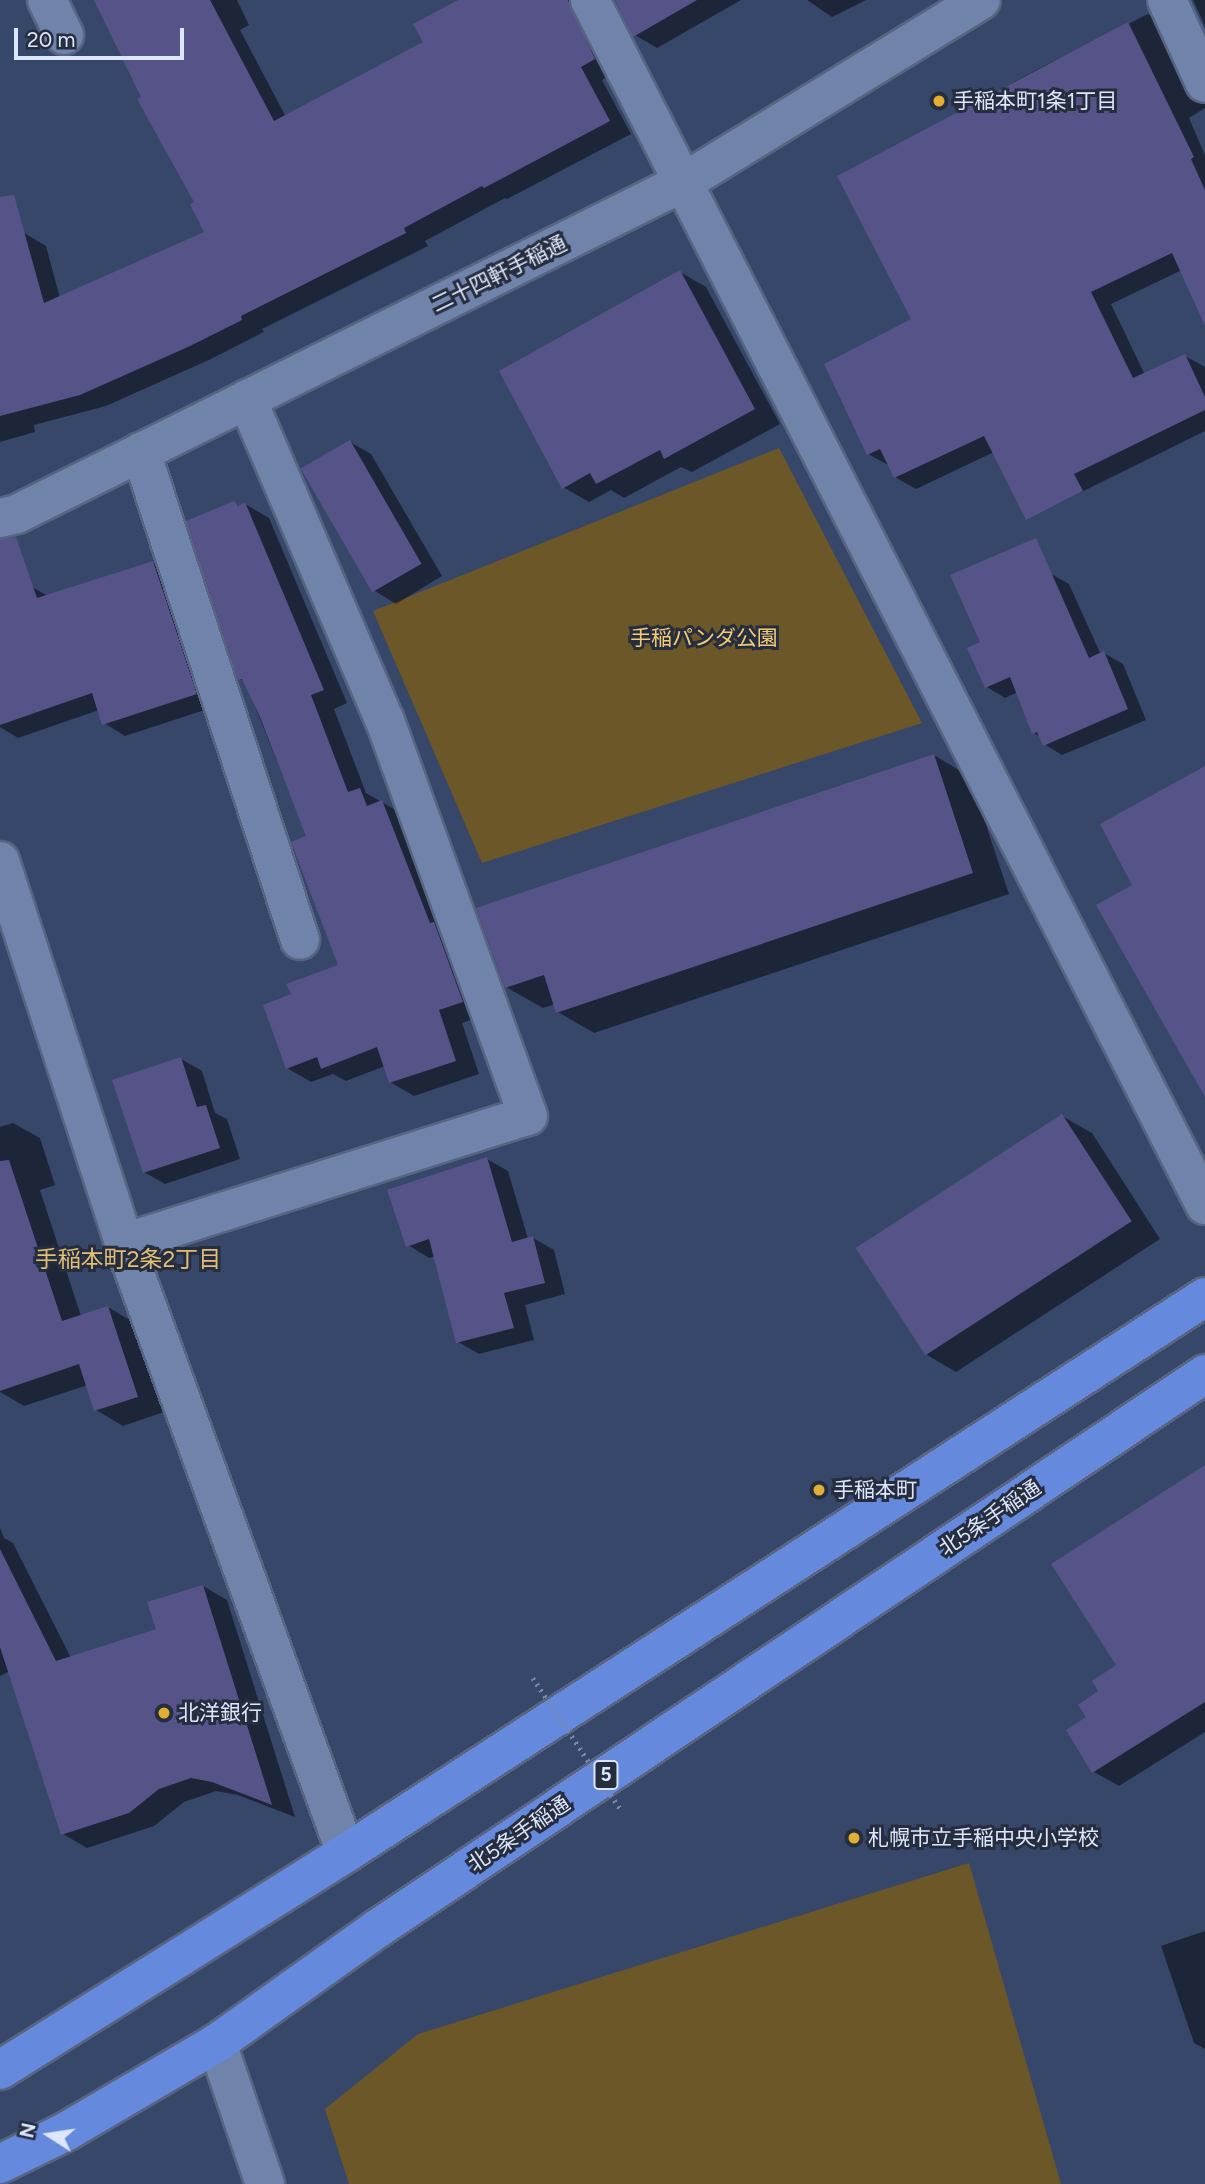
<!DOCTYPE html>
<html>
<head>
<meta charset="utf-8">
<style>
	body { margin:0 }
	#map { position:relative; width:1205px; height:2184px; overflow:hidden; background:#37476a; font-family:Figtree,"Noto Sans JP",sans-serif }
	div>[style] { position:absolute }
	.green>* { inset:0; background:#6c5728 }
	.shadow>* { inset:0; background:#0007 }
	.building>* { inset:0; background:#565389; transform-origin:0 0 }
	.roads { filter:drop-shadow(2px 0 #576482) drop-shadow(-2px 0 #576482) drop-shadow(0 2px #576482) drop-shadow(0 -2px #576482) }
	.minor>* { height:38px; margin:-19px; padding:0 19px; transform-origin:19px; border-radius:19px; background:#7083aa }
	.highway>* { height:38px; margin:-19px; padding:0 19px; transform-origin:19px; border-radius:19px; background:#6589dd }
	.path-bridge>* { height:4.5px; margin-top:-2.25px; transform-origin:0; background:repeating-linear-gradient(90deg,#7b89a6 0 2px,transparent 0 7px) }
	.dots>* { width:19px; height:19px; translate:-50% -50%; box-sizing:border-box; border:4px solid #262d3e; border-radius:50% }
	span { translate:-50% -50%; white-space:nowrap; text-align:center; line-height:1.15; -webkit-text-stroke:6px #262d3e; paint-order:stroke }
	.shield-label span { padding:2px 5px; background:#262d3e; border:2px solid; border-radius:5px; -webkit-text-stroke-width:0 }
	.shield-label { font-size:19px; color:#dce6fc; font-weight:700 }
	.poi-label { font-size:21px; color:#dce6fc }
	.left { translate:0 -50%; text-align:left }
	.street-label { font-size:21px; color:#dce6fc }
	.park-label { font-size:21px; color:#f3cb73 }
	.neighbourhood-label { font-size:23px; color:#e1bf76 }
	.north { position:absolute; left:14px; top:2100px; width:70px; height:70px; -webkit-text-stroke:5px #262d3e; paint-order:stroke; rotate:282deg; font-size:19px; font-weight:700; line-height:28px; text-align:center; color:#dce6fc }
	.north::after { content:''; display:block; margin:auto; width:24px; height:32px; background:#dce6fc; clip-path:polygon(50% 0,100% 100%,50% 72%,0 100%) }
	.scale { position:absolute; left:14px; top:28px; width:170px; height:32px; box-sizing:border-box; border:4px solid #dce6fc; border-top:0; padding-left:9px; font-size:21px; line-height:24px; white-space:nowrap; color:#dce6fc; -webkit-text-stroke:5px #262d3e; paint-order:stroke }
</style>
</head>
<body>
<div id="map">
	<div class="green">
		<div style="clip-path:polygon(779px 448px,922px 723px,482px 863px,373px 611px)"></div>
		<div style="clip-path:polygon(969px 1863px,1061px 2184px,349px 2184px,325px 2109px,418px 2034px)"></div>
	</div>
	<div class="shadow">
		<div style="clip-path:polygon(96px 0,237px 0,249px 25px,240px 30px,286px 117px,425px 43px,462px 0,595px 0,617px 72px,602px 80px,631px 134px,507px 199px,505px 198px,425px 241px,428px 246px,262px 329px,264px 332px,211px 359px,106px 406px,34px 425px,35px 432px,0 442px,0 239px,24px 233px,46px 246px,60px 298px,206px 233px,196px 203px)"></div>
		<div style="clip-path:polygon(615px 0,741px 0,657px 48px,635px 35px)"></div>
		<div style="clip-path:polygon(807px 0,866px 0,832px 17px)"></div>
		<div style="clip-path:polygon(1193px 0,1205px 0,1205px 26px)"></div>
		<div style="clip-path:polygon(1148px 14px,1169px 26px,1205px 102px,1205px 108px,1189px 118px,1205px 155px,1205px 316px,1182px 270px,1111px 304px,1145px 375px,1185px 356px,1205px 367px,1205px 431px,1039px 513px,994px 452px,916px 489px,895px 477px,890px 466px,868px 454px,913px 320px,840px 177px,1040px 68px)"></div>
		<div style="clip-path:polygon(680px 272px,706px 287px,780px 424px,692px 472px,681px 467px,624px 498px,611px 490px,589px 502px,563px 487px)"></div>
		<div style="clip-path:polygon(350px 442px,371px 454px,442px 576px,396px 604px,375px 591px)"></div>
		<div style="clip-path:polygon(234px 503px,240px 507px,245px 504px,269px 518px,347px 703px,334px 709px,366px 793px,406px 816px,486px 1015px,462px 1023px,479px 1074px,414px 1096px,390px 1082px,385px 1066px,346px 1081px,333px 1074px,311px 1082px,287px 1068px,293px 995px,340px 966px,308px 838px,245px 682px,240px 679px)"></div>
		<div style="clip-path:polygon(153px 563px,174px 575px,217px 706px,125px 736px,104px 723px,99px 710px,18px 738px,0 727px,0 598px,32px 587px,48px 596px)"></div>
		<div style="clip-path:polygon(1051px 574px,1069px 584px,1101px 655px,1104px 653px,1123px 664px,1146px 720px,1062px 755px,1044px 744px,1041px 737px,1034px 733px,1018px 692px,1005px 698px,987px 687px,982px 643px)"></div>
		<div style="clip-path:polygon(934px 755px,970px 777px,1009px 894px,594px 1033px,558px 1012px,555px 1004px,543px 1008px,506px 987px)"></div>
		<div style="clip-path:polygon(181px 1059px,202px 1071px,215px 1113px,227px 1119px,240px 1159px,165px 1184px,144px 1172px)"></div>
		<div style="clip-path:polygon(1062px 1116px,1092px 1133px,1160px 1239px,956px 1372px,927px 1355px)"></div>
		<div style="clip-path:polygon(13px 1123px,40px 1138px,55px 1185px,40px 1190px,81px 1316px,108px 1307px,135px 1323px,164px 1412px,123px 1426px,96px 1410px,88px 1385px,24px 1406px,0 1392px,0 1127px)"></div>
		<div style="clip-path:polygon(487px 1159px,508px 1171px,528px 1239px,533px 1238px,554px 1250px,565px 1294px,525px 1305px,534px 1340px,479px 1354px,458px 1342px,435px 1256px,429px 1258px,408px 1245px)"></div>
		<div style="clip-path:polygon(1205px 1467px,1205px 1732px,1119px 1786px,1094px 1772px,1088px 1718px,1118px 1665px)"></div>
		<div style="clip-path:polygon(0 1528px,4px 1538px,13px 1543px,71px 1658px,158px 1630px,203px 1586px,227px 1600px,295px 1817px,238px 1795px,216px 1791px,184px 1802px,154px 1826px,87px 1848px,63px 1834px,10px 1671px,0 1676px)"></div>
		<div style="clip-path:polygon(1205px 1931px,1205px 2049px,1194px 2043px,1161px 1946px)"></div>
	</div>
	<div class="building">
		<div style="clip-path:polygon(94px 0,210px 0,274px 121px,423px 42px,413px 24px,458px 0,568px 0,595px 59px,581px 67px,610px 121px,484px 188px,482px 186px,404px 228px,406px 233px,241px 316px,242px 320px,188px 347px,80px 395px,0 416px,0 197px,14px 195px,44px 303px,204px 232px,190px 204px,194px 202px,137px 99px,141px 97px)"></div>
		<div style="clip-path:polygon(615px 0,697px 0,633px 37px)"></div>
		<div style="clip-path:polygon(1128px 22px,1194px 157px,1191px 159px,1205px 190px,1205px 326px,1172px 253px,1091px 292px,1133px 378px,1185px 354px,1205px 397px,1205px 410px,1074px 474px,1083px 491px,1026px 520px,984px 436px,894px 478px,880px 449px,867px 455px,824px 364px,911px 319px,837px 176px)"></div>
		<div style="clip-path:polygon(680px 270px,755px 409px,664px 459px,660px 450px,596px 484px,590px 473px,562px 489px,499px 371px)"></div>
		<div style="left:350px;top:440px;width:143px;height:57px;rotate:60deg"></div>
		<div style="clip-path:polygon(234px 501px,238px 506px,245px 502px,324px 690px,311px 695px,348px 792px,360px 788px,367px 806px,382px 800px,430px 923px,434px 922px,463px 1002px,439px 1010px,456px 1061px,389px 1083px,377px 1047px,321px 1069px,317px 1057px,286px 1069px,263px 1005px,291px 994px,286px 984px,338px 965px,291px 842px,306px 836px,260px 717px,242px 679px,238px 680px,186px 521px)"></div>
		<div style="clip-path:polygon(16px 537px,37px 598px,153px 561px,197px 694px,102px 725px,92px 693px,0 725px,0 539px)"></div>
		<div style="clip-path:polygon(1036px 538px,1089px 658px,1104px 651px,1128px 709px,1043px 746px,1037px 732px,1032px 734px,1010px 677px,985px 688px,967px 648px,980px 642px,950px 575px)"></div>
		<div style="clip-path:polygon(934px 754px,973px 873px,556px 1013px,544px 975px,505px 988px,476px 908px)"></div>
		<div style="clip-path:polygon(1205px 766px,1205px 1097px,1096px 905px,1132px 885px,1100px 824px)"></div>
		<div style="clip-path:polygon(181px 1057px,197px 1107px,206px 1105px,220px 1148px,143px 1173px,112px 1080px)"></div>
		<div style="left:1062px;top:1114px;width:128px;height:246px;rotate:57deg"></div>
		<div style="clip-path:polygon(487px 1157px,512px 1242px,533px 1236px,545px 1283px,504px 1293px,514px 1328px,456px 1343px,429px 1239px,406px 1247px,387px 1190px)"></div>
		<div style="clip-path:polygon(9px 1160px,62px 1321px,108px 1306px,138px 1397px,94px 1411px,79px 1364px,0 1391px,0 1161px)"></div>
		<div style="clip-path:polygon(1205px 1465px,1205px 1702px,1092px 1773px,1066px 1730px,1086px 1717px,1078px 1705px,1098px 1691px,1092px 1681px,1116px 1665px,1051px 1564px)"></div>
		<div style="clip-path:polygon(0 1549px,56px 1661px,156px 1629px,147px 1602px,203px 1585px,272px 1805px,212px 1782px,191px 1778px,159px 1789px,129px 1813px,61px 1835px,0 1647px)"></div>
	</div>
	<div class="roads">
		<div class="minor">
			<div style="left:47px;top:0;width:39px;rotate:64deg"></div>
			<div style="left:590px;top:0;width:1353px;rotate:62.96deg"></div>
			<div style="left:1167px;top:0;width:91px;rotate:65.4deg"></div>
			<div style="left:141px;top:452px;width:513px;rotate:71.95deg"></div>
			<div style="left:0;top:518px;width:17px;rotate:-13deg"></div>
			<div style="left:17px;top:514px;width:745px;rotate:-26.46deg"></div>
			<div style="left:684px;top:182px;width:348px;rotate:-31.5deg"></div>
			<div style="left:0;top:861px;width:402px;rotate:72deg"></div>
			<div style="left:124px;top:1243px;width:649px;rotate:70deg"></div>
			<div style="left:124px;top:1243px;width:423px;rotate:-17.5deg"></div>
			<div style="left:528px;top:1116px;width:422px;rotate:-109.9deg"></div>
			<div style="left:384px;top:719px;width:348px;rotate:-113.2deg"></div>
			<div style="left:217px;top:2043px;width:149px;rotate:71.2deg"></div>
		</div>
		<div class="highway">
			<div style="left:0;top:2070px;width:408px;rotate:-32.1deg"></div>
			<div style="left:346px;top:1853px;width:1023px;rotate:-32.91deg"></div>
			<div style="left:0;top:2164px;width:75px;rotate:-26.2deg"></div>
			<div style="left:67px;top:2131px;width:174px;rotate:-30.4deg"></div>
			<div style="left:217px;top:2043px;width:196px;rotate:-35.5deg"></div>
			<div style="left:377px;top:1929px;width:997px;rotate:-33.83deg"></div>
		</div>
	</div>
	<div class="path-bridge">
		<div style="left:533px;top:1678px;width:159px;rotate:56.3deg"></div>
	</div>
	<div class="dots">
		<div style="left:939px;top:101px;background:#e1af34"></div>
		<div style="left:819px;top:1490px;background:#e1af34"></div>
		<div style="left:164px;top:1713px;background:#e1af34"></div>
		<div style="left:854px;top:1838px;background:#e1af34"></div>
	</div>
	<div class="shield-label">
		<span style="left:606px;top:1775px">5</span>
	</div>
	<div class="poi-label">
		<span class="left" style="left:953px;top:101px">手稲本町1条1丁目</span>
		<span class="left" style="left:833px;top:1490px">手稲本町</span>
		<span class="left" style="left:178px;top:1713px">北洋銀行</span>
		<span class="left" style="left:868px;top:1838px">札幌市立手稲中央小学校</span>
	</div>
	<div class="street-label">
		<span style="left:499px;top:274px;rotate:-26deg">二十四軒手稲通</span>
		<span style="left:990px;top:1518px;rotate:-34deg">北5条手稲通</span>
		<span style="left:519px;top:1834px;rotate:-34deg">北5条手稲通</span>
	</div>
	<div class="park-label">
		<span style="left:704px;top:638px">手稲パンダ公園</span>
	</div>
	<div class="neighbourhood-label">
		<span style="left:128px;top:1259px">手稲本町2条2丁目</span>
	</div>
	<div class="north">N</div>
	<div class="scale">20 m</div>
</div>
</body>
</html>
